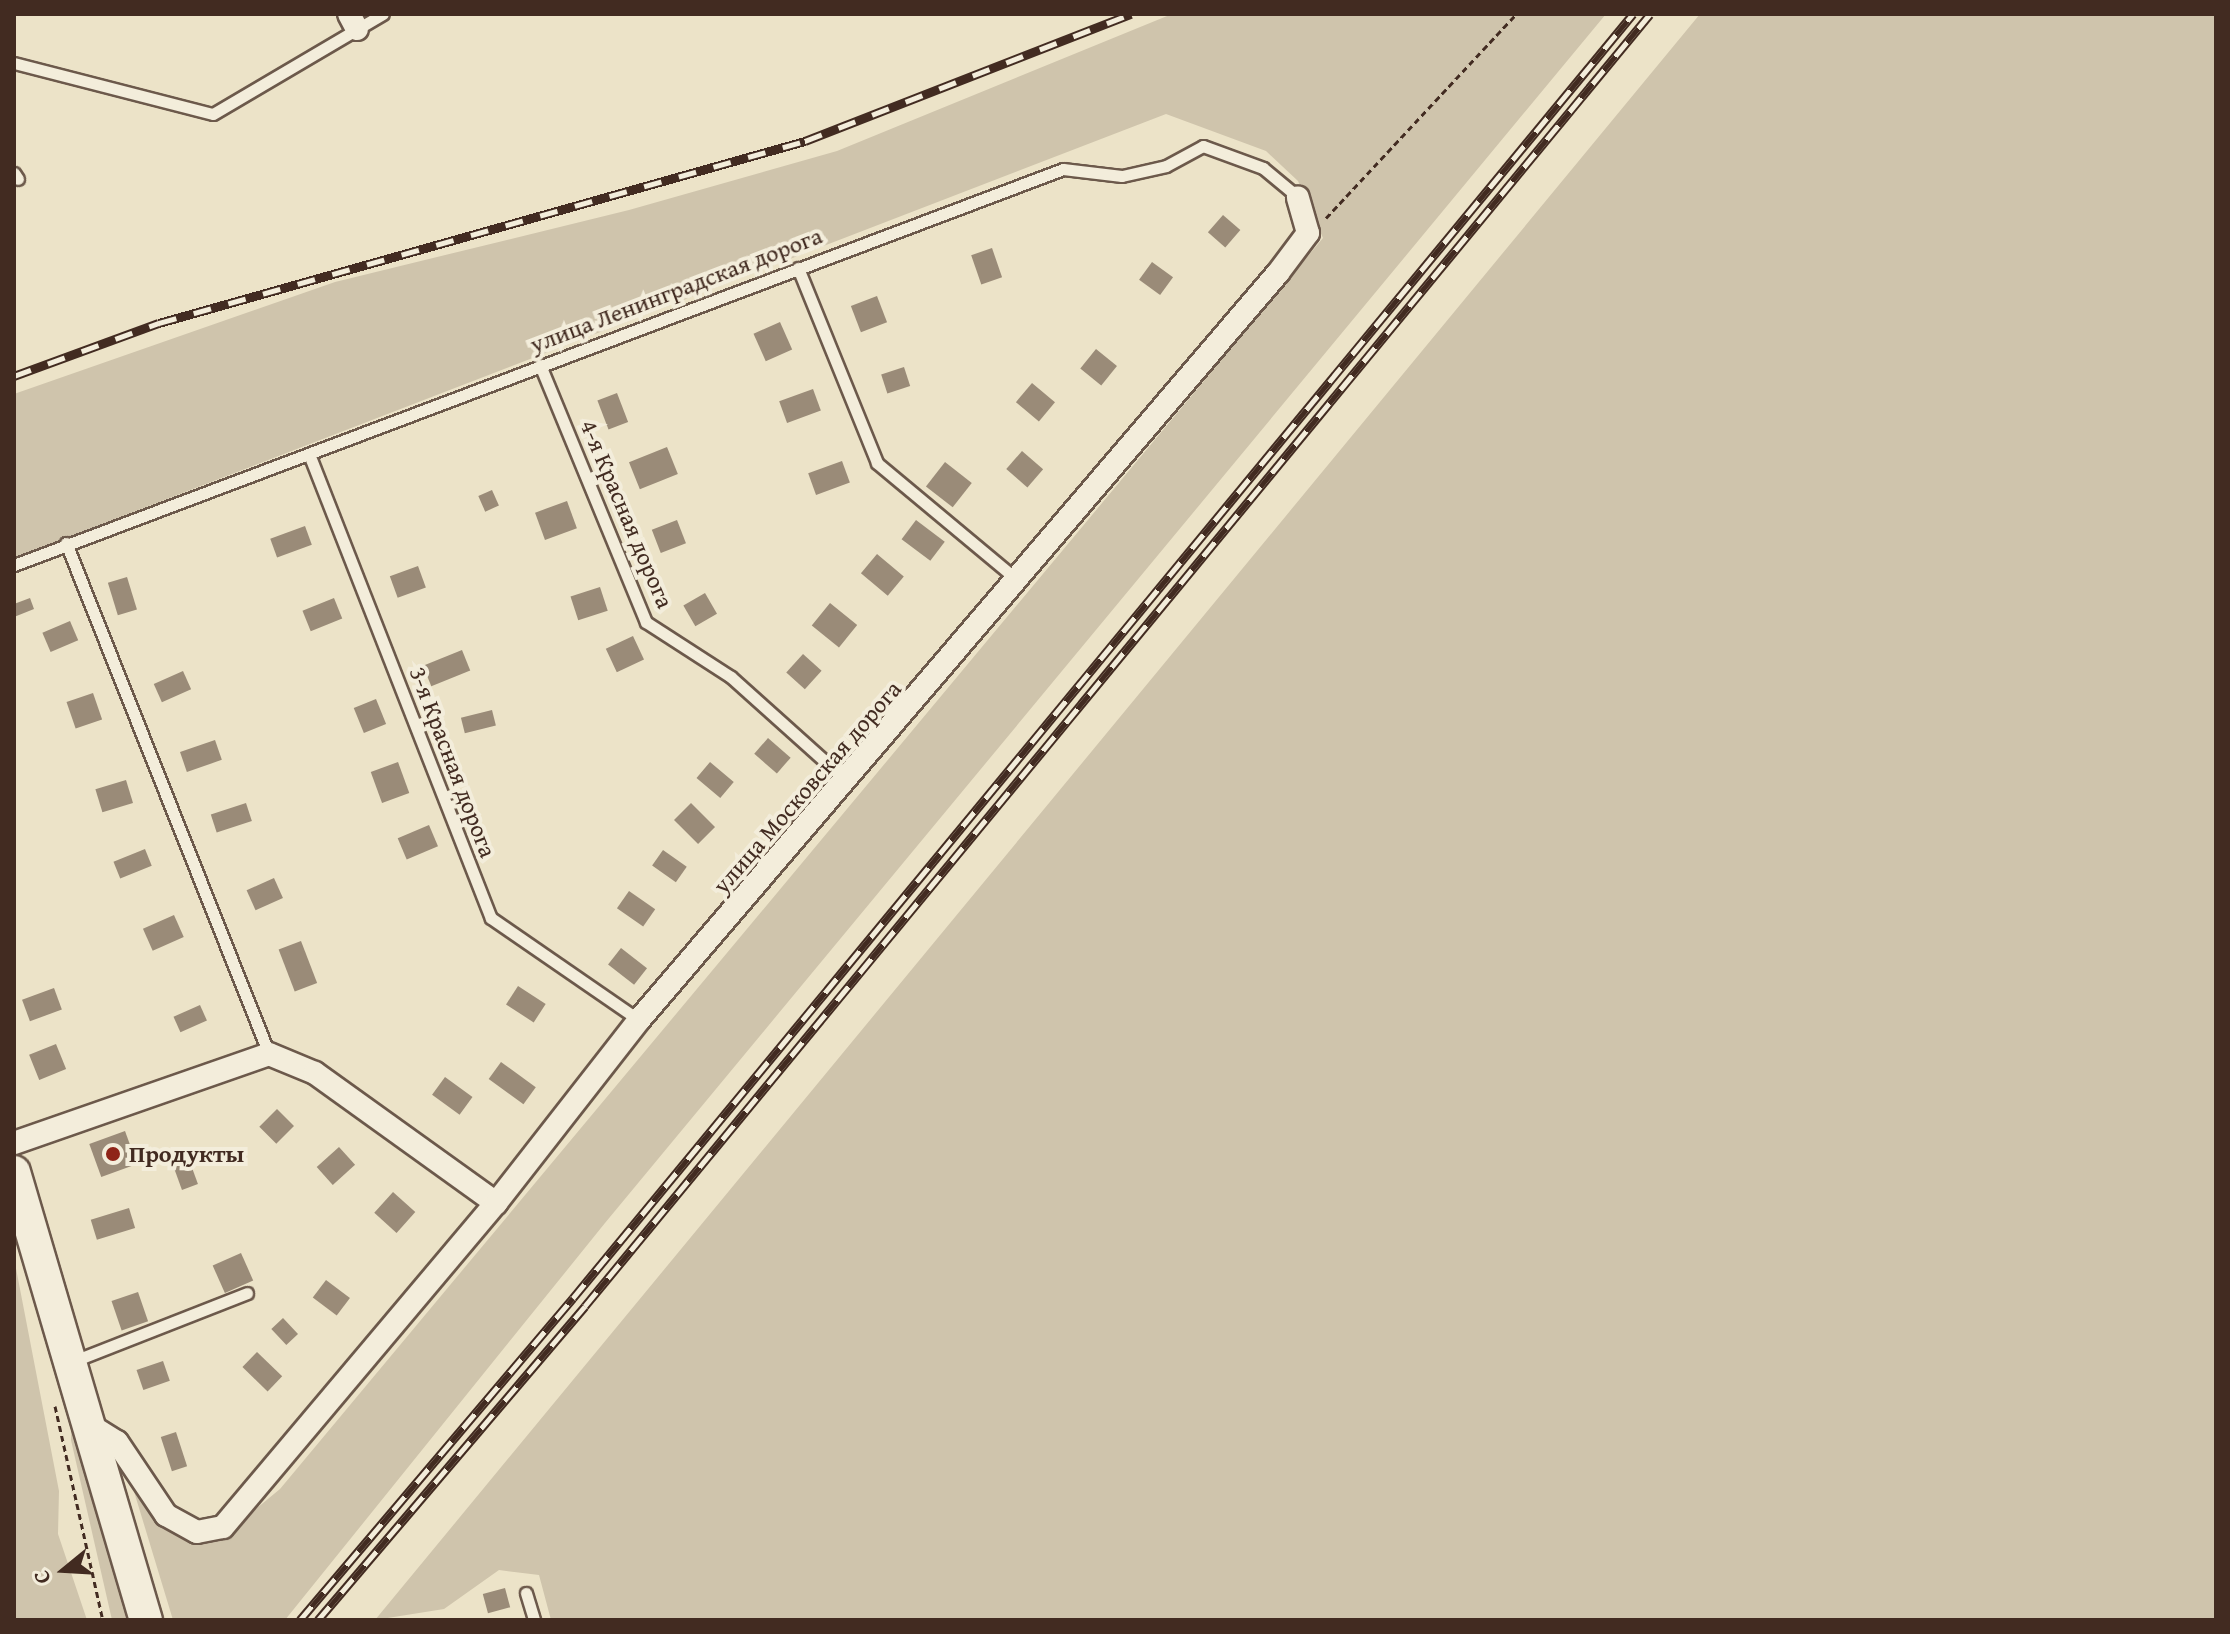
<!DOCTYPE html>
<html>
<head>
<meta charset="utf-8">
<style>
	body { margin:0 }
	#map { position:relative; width:2230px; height:1634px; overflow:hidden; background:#ece3c8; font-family:"Gentium Book Plus",serif }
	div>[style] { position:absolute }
	.green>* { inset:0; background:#cfc4ac }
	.building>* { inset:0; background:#9a8b78; transform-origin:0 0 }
	.path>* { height:3px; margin-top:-1.5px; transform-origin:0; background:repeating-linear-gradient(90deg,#422b21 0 6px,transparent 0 10px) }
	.roads { filter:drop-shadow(2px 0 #6c594b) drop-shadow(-2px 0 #6c594b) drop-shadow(0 2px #6c594b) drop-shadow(0 -2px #6c594b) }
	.service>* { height:11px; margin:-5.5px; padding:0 5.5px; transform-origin:5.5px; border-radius:5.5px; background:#f3eddb }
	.minor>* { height:22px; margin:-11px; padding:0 11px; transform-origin:11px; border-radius:11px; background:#f3eddb }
	.secondary>* { height:32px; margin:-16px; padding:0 16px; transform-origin:16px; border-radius:16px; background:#f3eddb }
	.rail>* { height:9px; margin-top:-4.5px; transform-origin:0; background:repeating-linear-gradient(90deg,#f3eddb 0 18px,#422b21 0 36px); box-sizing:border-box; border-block:2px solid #422b21 }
	.dots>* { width:22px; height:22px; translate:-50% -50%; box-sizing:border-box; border:4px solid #f3eddb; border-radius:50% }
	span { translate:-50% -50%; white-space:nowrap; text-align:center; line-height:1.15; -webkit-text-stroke:8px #f3eddb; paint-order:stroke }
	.street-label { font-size:24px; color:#422b21 }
	.poi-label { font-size:24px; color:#422b21; font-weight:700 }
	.left { translate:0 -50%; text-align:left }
	.frame { position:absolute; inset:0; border:16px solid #422b21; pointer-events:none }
	.north { position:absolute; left:24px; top:1530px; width:80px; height:80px; -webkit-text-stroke:6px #f3eddb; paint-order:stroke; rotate:252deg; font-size:22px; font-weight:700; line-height:32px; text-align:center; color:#422b21 }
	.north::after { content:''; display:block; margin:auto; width:28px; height:36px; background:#422b21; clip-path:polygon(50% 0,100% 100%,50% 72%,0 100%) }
</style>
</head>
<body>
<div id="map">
	<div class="green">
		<div style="clip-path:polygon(1172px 14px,1606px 14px,605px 1223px,285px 1620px,173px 1620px,129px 1475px,161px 1523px,194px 1540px,213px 1540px,228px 1532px,280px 1489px,1323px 238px,1298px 181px,1266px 151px,1166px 114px,14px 558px,14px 394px,335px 282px,629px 210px,837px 151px)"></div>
		<div style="clip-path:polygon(1700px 14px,2216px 14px,2216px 1620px,551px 1620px,539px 1575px,499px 1570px,444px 1609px,375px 1620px)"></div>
		<div style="clip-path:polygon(14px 1258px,59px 1491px,58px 1534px,87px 1620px,14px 1620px)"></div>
		<div style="clip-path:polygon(72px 1404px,131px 1620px,112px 1620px,71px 1440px)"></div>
	</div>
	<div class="building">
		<div style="left:1223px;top:215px;width:23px;height:23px;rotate:41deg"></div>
		<div style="left:992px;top:248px;width:31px;height:22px;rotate:71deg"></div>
		<div style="left:1152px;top:262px;width:26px;height:22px;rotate:36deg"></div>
		<div style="left:877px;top:296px;width:28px;height:28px;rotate:69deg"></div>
		<div style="left:780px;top:322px;width:30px;height:29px;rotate:66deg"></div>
		<div style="left:1096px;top:349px;width:27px;height:25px;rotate:39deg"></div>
		<div style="left:904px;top:367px;width:20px;height:24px;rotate:72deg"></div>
		<div style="left:1032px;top:383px;width:30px;height:25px;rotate:40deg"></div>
		<div style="left:813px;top:389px;width:23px;height:36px;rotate:70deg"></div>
		<div style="left:617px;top:393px;width:31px;height:21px;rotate:69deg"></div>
		<div style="left:667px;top:447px;width:29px;height:41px;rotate:68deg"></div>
		<div style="left:1022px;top:451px;width:28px;height:24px;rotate:41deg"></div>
		<div style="left:842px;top:461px;width:23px;height:36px;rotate:70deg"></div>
		<div style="left:945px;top:462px;width:34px;height:31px;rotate:38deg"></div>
		<div style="left:492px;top:490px;width:17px;height:15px;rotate:66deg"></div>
		<div style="left:567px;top:501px;width:29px;height:34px;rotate:70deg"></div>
		<div style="left:677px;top:520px;width:25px;height:27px;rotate:69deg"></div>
		<div style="left:916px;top:520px;width:36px;height:24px;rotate:37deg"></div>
		<div style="left:305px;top:526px;width:20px;height:37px;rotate:70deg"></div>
		<div style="left:877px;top:554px;width:35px;height:25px;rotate:40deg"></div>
		<div style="left:418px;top:566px;width:23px;height:30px;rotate:70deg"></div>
		<div style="left:127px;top:577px;width:34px;height:20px;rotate:73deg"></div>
		<div style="left:600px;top:587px;width:25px;height:31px;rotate:72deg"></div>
		<div style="left:705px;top:593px;width:24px;height:25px;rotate:60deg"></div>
		<div style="clip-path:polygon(30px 598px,34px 609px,14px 617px,14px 604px)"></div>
		<div style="left:334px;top:598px;width:22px;height:34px;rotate:68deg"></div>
		<div style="left:830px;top:603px;width:35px;height:29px;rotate:39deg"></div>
		<div style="left:70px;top:621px;width:21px;height:30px;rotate:67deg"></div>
		<div style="left:633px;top:636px;width:26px;height:30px;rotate:65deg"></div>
		<div style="left:462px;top:650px;width:22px;height:42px;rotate:68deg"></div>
		<div style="left:803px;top:654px;width:25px;height:25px;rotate:42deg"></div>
		<div style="left:183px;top:671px;width:20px;height:32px;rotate:66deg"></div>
		<div style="left:93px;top:693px;width:28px;height:28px;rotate:71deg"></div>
		<div style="left:376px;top:699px;width:27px;height:24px;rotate:68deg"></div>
		<div style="left:492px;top:710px;width:16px;height:32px;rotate:76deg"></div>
		<div style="left:768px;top:738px;width:30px;height:21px;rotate:41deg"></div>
		<div style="left:215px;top:740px;width:21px;height:37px;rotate:71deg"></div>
		<div style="left:398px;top:762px;width:33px;height:29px;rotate:70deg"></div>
		<div style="left:710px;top:762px;width:31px;height:21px;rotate:40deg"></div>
		<div style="left:126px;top:780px;width:24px;height:32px;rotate:73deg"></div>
		<div style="left:246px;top:803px;width:19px;height:37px;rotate:72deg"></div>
		<div style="left:691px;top:803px;width:34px;height:24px;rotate:45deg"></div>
		<div style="left:429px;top:825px;width:23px;height:34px;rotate:67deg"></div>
		<div style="left:145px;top:849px;width:18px;height:34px;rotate:68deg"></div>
		<div style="left:663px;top:850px;width:29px;height:19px;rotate:35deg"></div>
		<div style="left:274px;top:878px;width:22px;height:30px;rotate:66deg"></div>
		<div style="left:629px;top:891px;width:32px;height:21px;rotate:35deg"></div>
		<div style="left:174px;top:915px;width:24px;height:34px;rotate:66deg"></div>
		<div style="left:301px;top:941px;width:45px;height:24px;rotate:69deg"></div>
		<div style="left:621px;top:948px;width:33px;height:21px;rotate:38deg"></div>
		<div style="left:518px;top:986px;width:33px;height:22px;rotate:33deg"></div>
		<div style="left:54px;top:988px;width:23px;height:34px;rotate:70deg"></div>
		<div style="left:200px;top:1005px;width:17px;height:29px;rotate:66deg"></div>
		<div style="left:56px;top:1044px;width:27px;height:29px;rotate:68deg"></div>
		<div style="left:501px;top:1062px;width:43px;height:21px;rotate:36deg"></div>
		<div style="left:445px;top:1077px;width:34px;height:22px;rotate:36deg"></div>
		<div style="left:277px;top:1109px;width:24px;height:25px;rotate:45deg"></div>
		<div style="left:125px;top:1131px;width:35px;height:38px;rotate:70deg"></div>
		<div style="left:339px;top:1147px;width:24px;height:30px;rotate:48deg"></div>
		<div style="left:187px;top:1154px;width:32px;height:17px;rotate:70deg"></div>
		<div style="left:393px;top:1192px;width:30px;height:28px;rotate:42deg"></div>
		<div style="left:129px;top:1208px;width:21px;height:40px;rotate:73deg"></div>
		<div style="left:241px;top:1253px;width:30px;height:31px;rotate:66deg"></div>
		<div style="left:326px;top:1280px;width:30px;height:22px;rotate:37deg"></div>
		<div style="left:138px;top:1292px;width:31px;height:28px;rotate:71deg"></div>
		<div style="left:283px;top:1318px;width:22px;height:16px;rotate:47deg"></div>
		<div style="left:257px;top:1352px;width:35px;height:21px;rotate:44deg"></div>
		<div style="left:163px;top:1361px;width:21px;height:28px;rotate:71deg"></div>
		<div style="left:176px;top:1432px;width:36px;height:16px;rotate:72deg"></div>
		<div style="left:505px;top:1588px;width:20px;height:23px;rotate:75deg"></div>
	</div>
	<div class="path">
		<div style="left:1326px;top:218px;width:279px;rotate:-47deg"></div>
		<div style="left:55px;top:1406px;width:219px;rotate:77.4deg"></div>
	</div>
	<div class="roads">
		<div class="service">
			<div style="left:14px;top:63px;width:205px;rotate:14.4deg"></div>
			<div style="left:213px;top:114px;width:197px;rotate:-30.5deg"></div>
			<div style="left:14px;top:173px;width:7px;rotate:56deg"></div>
			<div style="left:798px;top:268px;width:210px;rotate:67.9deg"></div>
			<div style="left:877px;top:463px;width:181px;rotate:39.8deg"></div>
			<div style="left:540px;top:365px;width:278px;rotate:67.6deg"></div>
			<div style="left:646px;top:622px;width:101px;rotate:32.9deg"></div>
			<div style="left:731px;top:677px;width:156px;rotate:41.9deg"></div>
			<div style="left:309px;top:454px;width:498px;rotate:68.6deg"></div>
			<div style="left:491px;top:918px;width:180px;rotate:34.6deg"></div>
			<div style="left:66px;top:543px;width:550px;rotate:68.33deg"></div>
			<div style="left:14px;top:565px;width:1121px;rotate:-20.68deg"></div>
			<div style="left:1063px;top:169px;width:59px;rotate:6.8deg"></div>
			<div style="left:1122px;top:176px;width:45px;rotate:-12.8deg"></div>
			<div style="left:1166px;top:166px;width:42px;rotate:-28.4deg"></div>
			<div style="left:1203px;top:146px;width:64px;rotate:20.1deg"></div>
			<div style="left:1263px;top:168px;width:45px;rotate:39.6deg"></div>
			<div style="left:71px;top:1362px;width:189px;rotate:-21.4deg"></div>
			<div style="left:526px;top:1593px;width:28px;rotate:73deg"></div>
		</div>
		<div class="minor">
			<div style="left:349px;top:14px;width:17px;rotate:62deg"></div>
			<div style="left:14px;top:1143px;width:270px;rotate:-19.2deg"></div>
			<div style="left:269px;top:1054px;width:50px;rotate:22.4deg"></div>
			<div style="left:315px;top:1073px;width:223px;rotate:35.7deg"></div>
			<div style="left:88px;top:1424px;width:34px;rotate:32deg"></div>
			<div style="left:117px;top:1442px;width:88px;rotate:56.1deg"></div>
			<div style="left:166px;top:1515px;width:35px;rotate:29deg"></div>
			<div style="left:197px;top:1532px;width:26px;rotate:-11deg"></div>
			<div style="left:223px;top:1527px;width:424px;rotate:-49.9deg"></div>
			<div style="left:496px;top:1203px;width:232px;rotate:-52deg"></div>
			<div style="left:639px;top:1020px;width:983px;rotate:-49.46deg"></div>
			<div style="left:1278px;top:273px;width:50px;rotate:-53.1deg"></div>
			<div style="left:1308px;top:233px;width:37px;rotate:-106deg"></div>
		</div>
		<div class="secondary">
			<div style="left:14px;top:1172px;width:467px;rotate:73.6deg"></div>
		</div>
	</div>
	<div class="rail">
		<div style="left:14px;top:376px;width:154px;rotate:-20.1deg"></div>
		<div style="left:159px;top:323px;width:671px;rotate:-15.73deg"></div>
		<div style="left:805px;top:141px;width:350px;rotate:-21.3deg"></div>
		<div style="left:300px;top:1620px;width:422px;rotate:-49.7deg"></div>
		<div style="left:573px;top:1298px;width:1665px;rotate:-50.46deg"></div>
		<div style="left:318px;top:1620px;width:412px;rotate:-49.6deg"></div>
		<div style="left:585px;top:1306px;width:1674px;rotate:-50.5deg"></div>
	</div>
	<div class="dots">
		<div style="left:113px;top:1154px;background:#8f2418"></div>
	</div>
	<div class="street-label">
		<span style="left:676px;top:290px;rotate:-21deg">улица Ленинградская дорога</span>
		<span style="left:627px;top:514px;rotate:67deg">4-я Красная дорога</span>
		<span style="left:453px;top:762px;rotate:69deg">3-я Красная дорога</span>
		<span style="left:807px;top:787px;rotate:-49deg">улица Московская дорога</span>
	</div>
	<div class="poi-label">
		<span class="left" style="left:129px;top:1154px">Продукты</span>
	</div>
	<div class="frame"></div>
	<div class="north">С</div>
</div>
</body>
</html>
